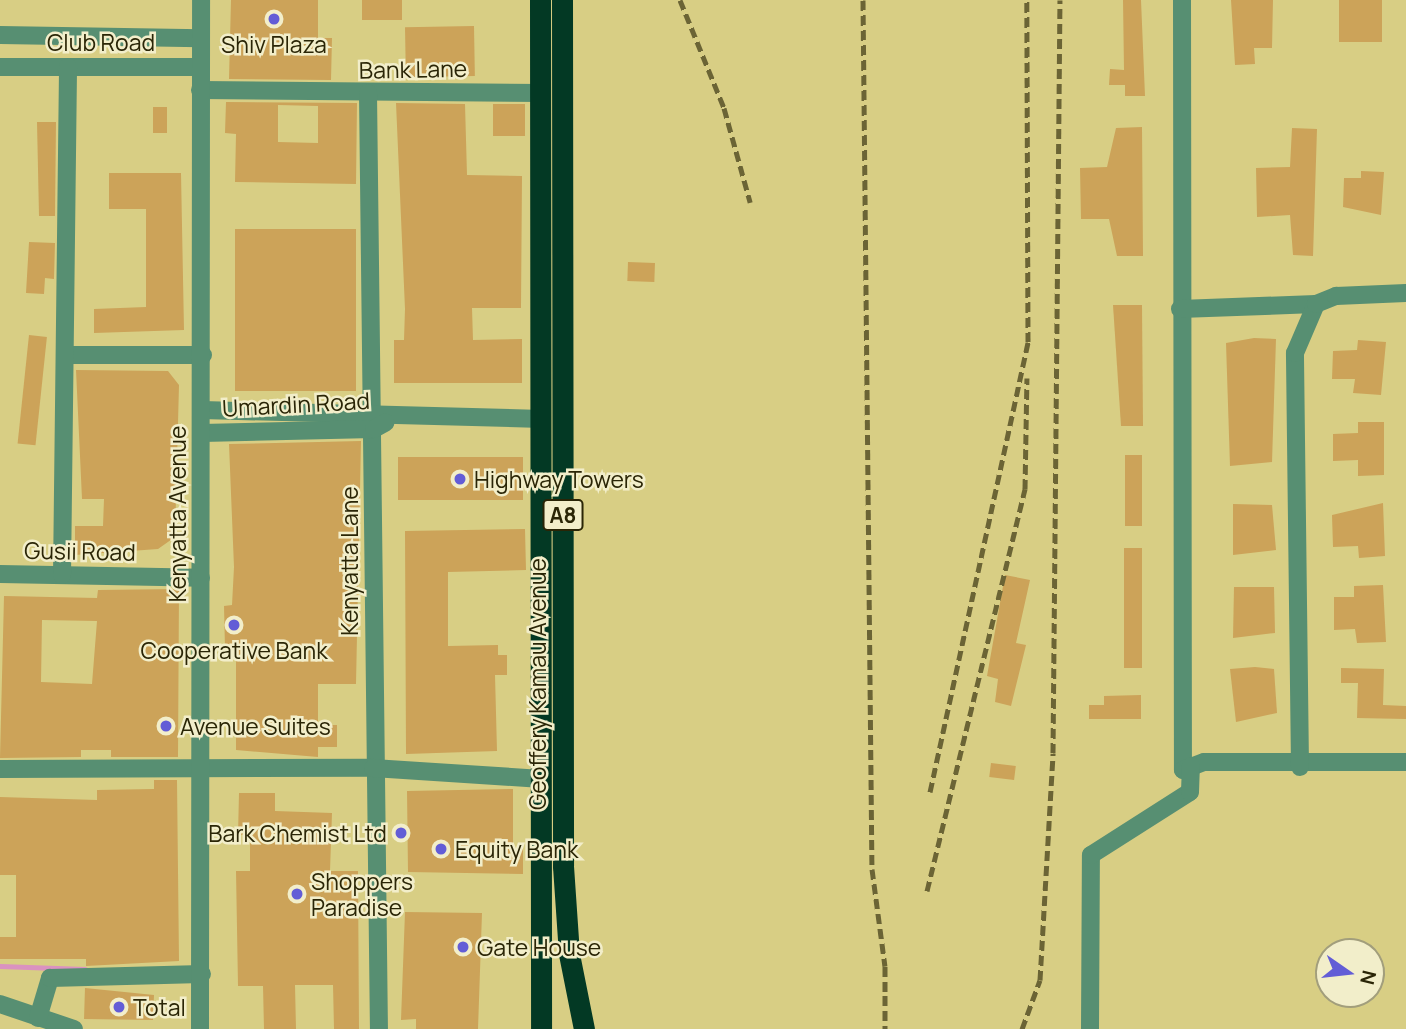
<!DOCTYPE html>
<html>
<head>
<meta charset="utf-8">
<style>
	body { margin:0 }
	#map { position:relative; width:1406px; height:1029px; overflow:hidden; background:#d8ce84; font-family:Manrope,sans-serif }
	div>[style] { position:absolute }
	.stream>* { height:5px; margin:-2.5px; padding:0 2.5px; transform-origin:2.5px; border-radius:2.5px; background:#da92c0 }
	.building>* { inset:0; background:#cca359; transform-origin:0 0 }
	.minor>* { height:18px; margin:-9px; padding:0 9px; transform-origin:9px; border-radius:9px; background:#578f72 }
	.highway>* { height:21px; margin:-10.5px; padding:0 10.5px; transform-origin:10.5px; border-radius:10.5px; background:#033924 }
	.rail>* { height:5px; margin-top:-2.5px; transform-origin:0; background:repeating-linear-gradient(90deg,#6b6435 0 10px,transparent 0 15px) }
	.dots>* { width:19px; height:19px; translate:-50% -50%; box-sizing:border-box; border:4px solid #f2eeca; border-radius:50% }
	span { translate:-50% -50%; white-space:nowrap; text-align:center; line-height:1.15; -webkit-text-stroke:5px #f2eeca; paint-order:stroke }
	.shield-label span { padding:2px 5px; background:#f2eeca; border:2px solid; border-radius:5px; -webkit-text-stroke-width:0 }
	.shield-label { font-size:21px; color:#2a2506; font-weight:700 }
	.street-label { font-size:23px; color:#2a2506 }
	.poi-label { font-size:23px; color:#2a2506 }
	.left { translate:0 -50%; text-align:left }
	.right { translate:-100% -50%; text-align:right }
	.north { position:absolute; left:1315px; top:938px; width:70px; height:70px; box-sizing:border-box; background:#f2eeca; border:2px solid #a29e7c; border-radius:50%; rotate:104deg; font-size:19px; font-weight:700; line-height:28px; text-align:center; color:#2a2506 }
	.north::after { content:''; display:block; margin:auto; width:24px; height:32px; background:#635dd6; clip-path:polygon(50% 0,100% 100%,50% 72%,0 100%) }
</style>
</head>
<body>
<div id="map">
	<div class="stream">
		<div style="left:0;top:966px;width:85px;rotate:2deg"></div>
	</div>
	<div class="building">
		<div style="clip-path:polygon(231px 0,318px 0,318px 38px,332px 38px,331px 80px,229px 79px)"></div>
		<div style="left:362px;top:0;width:40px;height:20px"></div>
		<div style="clip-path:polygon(1123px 0,1141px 0,1145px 96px,1125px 96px,1125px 85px,1109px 85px,1110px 69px,1124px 70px)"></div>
		<div style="clip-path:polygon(1231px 0,1273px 0,1272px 48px,1254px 48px,1255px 64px,1235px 65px)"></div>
		<div style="left:1339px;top:0;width:43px;height:42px"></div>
		<div style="left:474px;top:26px;width:50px;height:69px;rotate:89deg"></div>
		<div style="clip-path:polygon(evenodd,226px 102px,357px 103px,356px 184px,235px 182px,236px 134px,225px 133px,226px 102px,278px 105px,318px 106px,318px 143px,278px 142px,278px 105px)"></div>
		<div style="clip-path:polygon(396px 103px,465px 104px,467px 175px,522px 176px,521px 308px,472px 308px,473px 340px,522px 339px,522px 383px,394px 383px,394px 340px,404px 340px,405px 309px)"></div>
		<div style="left:493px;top:104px;width:32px;height:32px"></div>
		<div style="left:153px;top:107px;width:14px;height:26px"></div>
		<div style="clip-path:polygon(37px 122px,56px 122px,55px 216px,39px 216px)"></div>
		<div style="clip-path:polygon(1142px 127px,1143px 256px,1117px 256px,1109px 219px,1081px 219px,1080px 168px,1107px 167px,1116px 128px)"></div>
		<div style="clip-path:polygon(1292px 128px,1317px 129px,1313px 256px,1293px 255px,1290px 215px,1257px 217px,1256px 168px,1290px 167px)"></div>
		<div style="clip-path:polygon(1361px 171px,1384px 172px,1381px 215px,1343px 207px,1344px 178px,1361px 178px)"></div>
		<div style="clip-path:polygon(109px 173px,181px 173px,184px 330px,94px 333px,94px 309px,146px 307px,146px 209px,109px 209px)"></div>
		<div style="left:235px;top:229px;width:121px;height:162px"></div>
		<div style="clip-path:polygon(29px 242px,55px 243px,54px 279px,45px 278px,44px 294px,26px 293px)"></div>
		<div style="left:628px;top:262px;width:27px;height:19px;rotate:2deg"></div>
		<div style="clip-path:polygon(1113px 305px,1142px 305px,1143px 426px,1121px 426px)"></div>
		<div style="left:29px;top:335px;width:18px;height:109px;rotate:6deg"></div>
		<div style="clip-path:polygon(1254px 338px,1276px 339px,1272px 462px,1230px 466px,1226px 343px)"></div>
		<div style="clip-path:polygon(1358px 340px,1386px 342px,1381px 395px,1353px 393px,1355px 379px,1332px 379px,1333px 351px,1357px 350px)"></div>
		<div style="clip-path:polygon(76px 370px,168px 371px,179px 385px,175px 537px,158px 549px,75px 555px,75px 526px,103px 526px,104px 499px,82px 499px)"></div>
		<div style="clip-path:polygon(1358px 422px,1384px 422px,1384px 475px,1358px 476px,1358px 460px,1333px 461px,1333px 434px,1358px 433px)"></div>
		<div style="clip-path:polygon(361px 441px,356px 684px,318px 684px,318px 725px,337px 725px,337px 747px,318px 747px,318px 757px,236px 750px,236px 648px,225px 649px,224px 606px,232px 605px,234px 567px,229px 444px)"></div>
		<div style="left:1125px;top:455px;width:17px;height:71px"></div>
		<div style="left:523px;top:457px;width:43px;height:125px;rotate:90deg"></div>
		<div style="clip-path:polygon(1383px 503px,1385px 556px,1359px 558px,1358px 546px,1333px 547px,1332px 515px)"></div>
		<div style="clip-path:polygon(1233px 504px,1272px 505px,1276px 550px,1233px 555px)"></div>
		<div style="clip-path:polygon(525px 529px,526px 570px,448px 572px,448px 646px,498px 645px,498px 655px,507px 655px,507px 675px,495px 675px,497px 751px,406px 754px,405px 531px)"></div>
		<div style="left:1142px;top:548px;width:120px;height:18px;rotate:90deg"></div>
		<div style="clip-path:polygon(1005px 575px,1030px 580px,1016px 643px,1026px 645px,1011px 706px,995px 702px,998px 679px,987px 676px)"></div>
		<div style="clip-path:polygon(1383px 585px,1386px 642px,1357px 643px,1355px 629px,1334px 630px,1334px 597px,1354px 597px,1354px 586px)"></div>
		<div style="clip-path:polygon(1234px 587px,1274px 587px,1275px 633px,1233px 638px)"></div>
		<div style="clip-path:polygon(evenodd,179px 589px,178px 757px,111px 757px,111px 750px,81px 750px,81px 757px,0 758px,4px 596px,97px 598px,98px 590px,179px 589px,42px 620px,97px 621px,92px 684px,41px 682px,42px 620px)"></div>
		<div style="clip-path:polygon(1255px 667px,1274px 669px,1277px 713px,1236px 722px,1230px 669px)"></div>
		<div style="clip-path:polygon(1341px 668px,1384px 669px,1383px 705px,1406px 706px,1406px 719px,1357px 718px,1358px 683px,1341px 683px)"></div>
		<div style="clip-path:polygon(1141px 695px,1141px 719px,1089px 719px,1089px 705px,1104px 705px,1104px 696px)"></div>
		<div style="left:991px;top:763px;width:25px;height:14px;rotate:7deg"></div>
		<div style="clip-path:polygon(154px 780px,177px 780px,179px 961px,86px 966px,86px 959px,0 959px,0 937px,16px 937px,16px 875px,0 875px,0 797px,97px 800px,97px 790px,154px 789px)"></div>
		<div style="clip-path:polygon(513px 789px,513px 849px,523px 849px,523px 874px,408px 872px,407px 791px)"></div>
		<div style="clip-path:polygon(239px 793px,275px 793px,275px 811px,332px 813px,330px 871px,358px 871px,359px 1029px,334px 1029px,333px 985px,295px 985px,296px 1029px,264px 1029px,263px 986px,238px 986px,236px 871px,250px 871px,250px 835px,238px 835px)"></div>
		<div style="clip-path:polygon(405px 912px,482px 913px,478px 1029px,416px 1029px,416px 1019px,401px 1020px)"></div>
		<div style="clip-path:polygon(85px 988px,154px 995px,153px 1020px,84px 1019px)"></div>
	</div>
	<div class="minor">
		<div style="left:1182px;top:0;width:770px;rotate:89.93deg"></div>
		<div style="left:1183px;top:770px;width:22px;rotate:-21deg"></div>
		<div style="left:1204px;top:762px;width:202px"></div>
		<div style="left:0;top:35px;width:201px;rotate:0.9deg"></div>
		<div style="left:0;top:67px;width:201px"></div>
		<div style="left:200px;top:90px;width:342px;rotate:0.5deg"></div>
		<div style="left:368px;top:93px;width:936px;rotate:89.33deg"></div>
		<div style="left:1180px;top:309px;width:136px;rotate:-2.1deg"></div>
		<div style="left:65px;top:355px;width:138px"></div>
		<div style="left:202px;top:410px;width:340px;rotate:1.5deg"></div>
		<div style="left:202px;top:433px;width:172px;rotate:-1.3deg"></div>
		<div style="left:374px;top:429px;width:13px;rotate:-29deg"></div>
		<div style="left:0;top:574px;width:201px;rotate:1.1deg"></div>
		<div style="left:62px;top:575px;width:508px;rotate:-89.32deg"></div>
		<div style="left:1300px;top:767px;width:414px;rotate:-90.7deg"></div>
		<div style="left:1295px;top:353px;width:53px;rotate:-66.8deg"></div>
		<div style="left:1316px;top:304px;width:22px;rotate:-22deg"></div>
		<div style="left:1336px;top:296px;width:70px;rotate:-2.5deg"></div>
		<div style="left:0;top:769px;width:373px;rotate:-0.2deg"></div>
		<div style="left:373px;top:768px;width:169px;rotate:3.7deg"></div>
		<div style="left:0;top:1004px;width:78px;rotate:18.7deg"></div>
		<div style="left:38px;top:1018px;width:42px;rotate:-73.3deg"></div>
		<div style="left:50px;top:978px;width:152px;rotate:-1.5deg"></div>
		<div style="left:200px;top:1029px;width:1029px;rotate:-89.94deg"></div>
		<div style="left:1090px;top:1029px;width:174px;rotate:-89.7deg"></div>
		<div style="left:1091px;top:855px;width:117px;rotate:-32.5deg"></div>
		<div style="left:1190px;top:792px;width:26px;rotate:-88deg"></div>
	</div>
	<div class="highway">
		<div style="left:540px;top:0;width:1029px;rotate:89.94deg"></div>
		<div style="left:562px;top:0;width:866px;rotate:89.93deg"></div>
		<div style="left:563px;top:866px;width:88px;rotate:86.1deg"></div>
		<div style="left:569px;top:954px;width:76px;rotate:78.7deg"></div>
	</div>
	<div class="rail">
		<div style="left:680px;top:0;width:117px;rotate:67.8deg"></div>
		<div style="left:724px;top:108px;width:98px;rotate:74.5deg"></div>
		<div style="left:863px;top:0;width:869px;rotate:89.41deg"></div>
		<div style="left:872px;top:869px;width:98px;rotate:82.4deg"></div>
		<div style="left:885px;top:966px;width:63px;rotate:90deg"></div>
		<div style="left:930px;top:792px;width:461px;rotate:-77.7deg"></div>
		<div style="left:1028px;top:342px;width:342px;rotate:-90.2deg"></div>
		<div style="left:927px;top:891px;width:414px;rotate:-76.3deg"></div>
		<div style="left:1025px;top:489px;width:111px;rotate:-89deg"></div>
		<div style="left:1022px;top:1029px;width:52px;rotate:-69.8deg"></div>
		<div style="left:1040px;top:980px;width:227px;rotate:-86.7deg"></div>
		<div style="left:1053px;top:753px;width:753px;rotate:-89.47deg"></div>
	</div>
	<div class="dots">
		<div style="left:274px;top:19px;background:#635dd6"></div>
		<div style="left:460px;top:479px;background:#635dd6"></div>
		<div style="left:234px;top:625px;background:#635dd6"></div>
		<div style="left:166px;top:726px;background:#635dd6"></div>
		<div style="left:401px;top:833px;background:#635dd6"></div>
		<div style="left:441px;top:849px;background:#635dd6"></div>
		<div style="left:297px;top:894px;background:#635dd6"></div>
		<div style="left:463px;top:947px;background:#635dd6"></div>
		<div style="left:119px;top:1007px;background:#635dd6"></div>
	</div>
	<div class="shield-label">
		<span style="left:563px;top:515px">A8</span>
	</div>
	<div class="street-label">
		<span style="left:101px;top:42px">Club Road</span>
		<span style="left:413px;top:69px;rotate:-1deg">Bank Lane</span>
		<span style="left:296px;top:404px;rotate:-3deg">Umardin Road</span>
		<span style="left:177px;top:514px;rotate:-90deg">Kenyatta Avenue</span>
		<span style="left:80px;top:551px;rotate:1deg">Gusii Road</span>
		<span style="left:349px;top:561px;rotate:-90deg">Kenyatta Lane</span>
		<span style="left:537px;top:684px;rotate:-90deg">Geoffery Kamau Avenue</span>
	</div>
	<div class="poi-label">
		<span style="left:274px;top:44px">Shiv Plaza</span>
		<span class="left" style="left:474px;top:479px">Highway Towers</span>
		<span style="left:234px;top:650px">Cooperative Bank</span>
		<span class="left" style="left:180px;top:726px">Avenue Suites</span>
		<span class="right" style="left:387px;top:833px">Bark Chemist Ltd</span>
		<span class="left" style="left:455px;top:849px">Equity Bank</span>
		<span class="left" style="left:311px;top:894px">Shoppers<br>Paradise</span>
		<span class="left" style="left:477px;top:947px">Gate House</span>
		<span class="left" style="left:133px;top:1007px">Total</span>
	</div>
	<div class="north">N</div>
</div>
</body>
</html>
